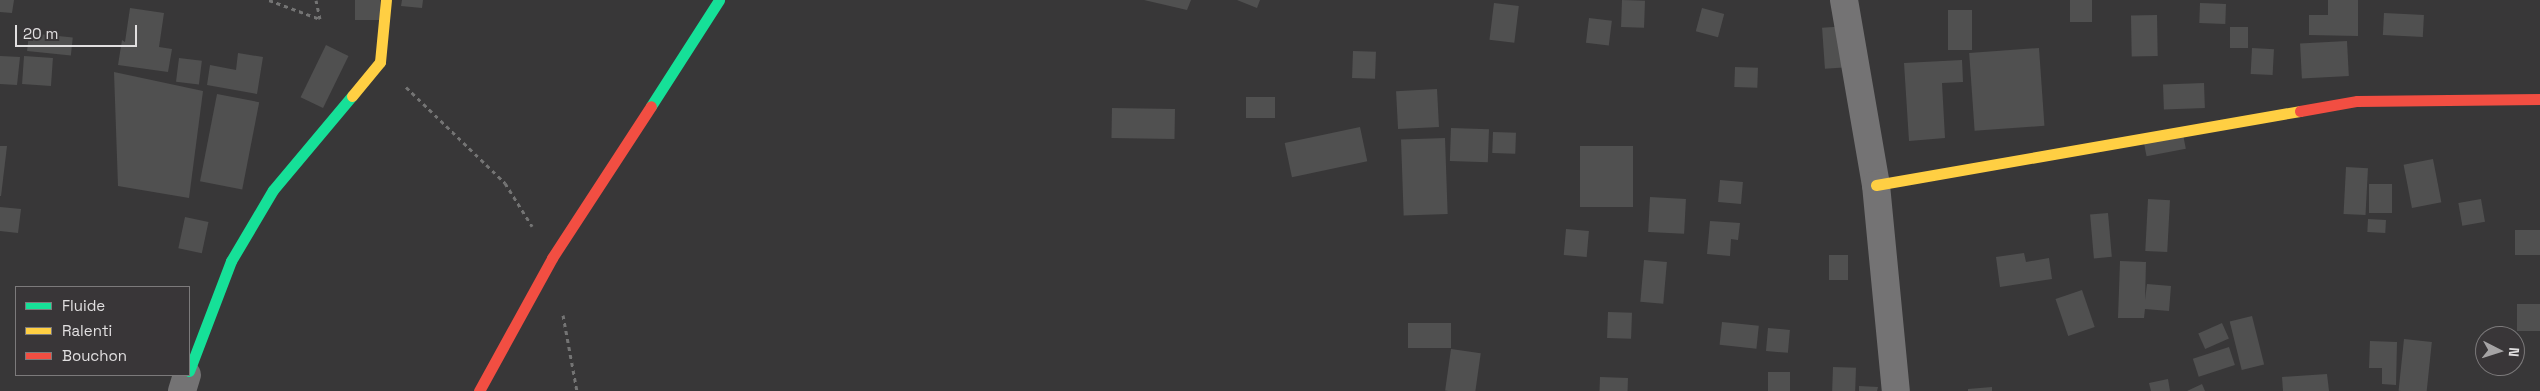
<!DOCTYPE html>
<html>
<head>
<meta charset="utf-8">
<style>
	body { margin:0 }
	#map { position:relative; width:2540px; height:391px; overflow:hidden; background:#383738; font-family:"Space Grotesk",sans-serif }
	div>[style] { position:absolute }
	.building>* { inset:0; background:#505050; transform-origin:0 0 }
	.path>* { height:3px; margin-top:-1.5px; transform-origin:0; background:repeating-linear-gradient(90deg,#747474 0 4px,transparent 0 8px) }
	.street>* { height:28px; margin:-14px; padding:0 14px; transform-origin:14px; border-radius:14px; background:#747374 }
	.fast>* { height:11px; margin:-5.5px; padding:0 5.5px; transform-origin:5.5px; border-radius:5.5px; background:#16e098 }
	.slow>* { height:11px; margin:-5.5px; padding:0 5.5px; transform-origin:5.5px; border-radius:5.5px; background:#ffcf43 }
	.jam>* { height:11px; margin:-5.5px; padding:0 5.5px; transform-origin:5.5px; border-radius:5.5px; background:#f24e42 }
	span { translate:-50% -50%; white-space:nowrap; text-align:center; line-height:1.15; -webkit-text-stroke:4px #393638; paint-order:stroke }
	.legend { position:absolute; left:15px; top:286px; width:175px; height:90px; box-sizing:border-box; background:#393638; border:1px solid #7c7a7b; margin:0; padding:6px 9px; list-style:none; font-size:15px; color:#e1dfe0 }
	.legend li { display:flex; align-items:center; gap:10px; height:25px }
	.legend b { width:25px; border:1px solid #7c7a7b }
	.north { position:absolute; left:2475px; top:326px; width:50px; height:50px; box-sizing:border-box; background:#393638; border:1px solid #7c7a7b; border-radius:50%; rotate:95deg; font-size:14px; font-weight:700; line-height:20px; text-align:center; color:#e1dfe0 }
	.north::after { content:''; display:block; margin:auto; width:18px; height:22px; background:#a6a4a5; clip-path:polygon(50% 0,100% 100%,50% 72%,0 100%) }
	.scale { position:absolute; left:15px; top:25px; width:122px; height:22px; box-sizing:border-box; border:2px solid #e1dfe0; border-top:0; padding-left:6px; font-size:15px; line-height:18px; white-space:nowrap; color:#e1dfe0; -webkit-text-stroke:4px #393638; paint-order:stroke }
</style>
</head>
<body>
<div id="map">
	<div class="building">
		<div style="clip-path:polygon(0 0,14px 0,12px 13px,0 12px)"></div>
		<div style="left:355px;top:0;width:25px;height:20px"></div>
		<div style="clip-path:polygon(402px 0,423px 0,422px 8px,401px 6px)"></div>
		<div style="clip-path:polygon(1144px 0,1191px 0,1187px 10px)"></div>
		<div style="clip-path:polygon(1237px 0,1260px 0,1257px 8px)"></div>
		<div style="left:1622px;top:0;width:23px;height:27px;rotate:2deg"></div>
		<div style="left:2070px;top:0;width:22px;height:22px"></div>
		<div style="clip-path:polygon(2328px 0,2358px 0,2358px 36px,2309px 35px,2309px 15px,2328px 15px)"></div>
		<div style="left:1494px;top:3px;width:25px;height:37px;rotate:7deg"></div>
		<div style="left:2200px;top:3px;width:26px;height:20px;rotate:2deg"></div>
		<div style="clip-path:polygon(130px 8px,164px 13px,159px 47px,172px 49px,168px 72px,118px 65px,122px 40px,125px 42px)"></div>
		<div style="left:1702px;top:8px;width:23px;height:24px;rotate:15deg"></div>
		<div style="left:1948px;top:10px;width:24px;height:40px"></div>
		<div style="left:2384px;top:13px;width:40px;height:22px;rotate:3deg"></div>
		<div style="left:2157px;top:15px;width:41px;height:26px;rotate:89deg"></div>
		<div style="left:1589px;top:18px;width:23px;height:25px;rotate:7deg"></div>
		<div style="left:1848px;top:26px;width:41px;height:26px;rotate:86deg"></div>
		<div style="left:2230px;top:27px;width:18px;height:21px"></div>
		<div style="left:29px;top:33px;width:44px;height:18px;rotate:6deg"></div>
		<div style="left:2347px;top:41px;width:35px;height:47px;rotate:87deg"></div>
		<div style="left:326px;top:45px;width:25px;height:58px;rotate:26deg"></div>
		<div style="left:2039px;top:48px;width:78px;height:70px;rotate:86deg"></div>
		<div style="left:2252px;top:48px;width:22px;height:26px;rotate:3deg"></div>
		<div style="left:1353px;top:51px;width:23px;height:27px;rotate:2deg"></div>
		<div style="clip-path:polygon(238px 53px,263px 57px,257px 94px,207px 85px,210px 65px,236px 70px)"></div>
		<div style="clip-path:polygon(0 56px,20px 57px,17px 85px,0 84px)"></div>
		<div style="left:24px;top:56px;width:29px;height:28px;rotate:4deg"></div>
		<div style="left:179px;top:58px;width:23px;height:24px;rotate:7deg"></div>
		<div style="clip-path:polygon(1962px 60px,1963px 82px,1942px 83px,1945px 138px,1909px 141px,1904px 63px)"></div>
		<div style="left:1735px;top:67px;width:23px;height:20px;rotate:2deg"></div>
		<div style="clip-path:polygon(114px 72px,203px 91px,189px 198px,118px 186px)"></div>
		<div style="left:2204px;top:83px;width:25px;height:41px;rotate:88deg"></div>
		<div style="left:1437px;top:89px;width:38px;height:41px;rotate:87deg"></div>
		<div style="left:217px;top:94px;width:43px;height:89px;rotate:11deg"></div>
		<div style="left:1275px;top:97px;width:21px;height:29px;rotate:90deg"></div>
		<div style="left:1112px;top:108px;width:63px;height:30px;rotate:1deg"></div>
		<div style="left:1360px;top:127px;width:35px;height:77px;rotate:78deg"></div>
		<div style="left:1451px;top:128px;width:38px;height:33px;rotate:2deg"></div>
		<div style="left:2182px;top:129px;width:20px;height:40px;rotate:79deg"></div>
		<div style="left:1493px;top:132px;width:23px;height:21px;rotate:2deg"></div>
		<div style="left:1445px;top:138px;width:76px;height:44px;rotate:88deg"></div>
		<div style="clip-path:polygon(0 146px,7px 146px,1px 196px,0 196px)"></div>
		<div style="left:1580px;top:146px;width:53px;height:61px"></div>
		<div style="left:2433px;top:159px;width:44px;height:30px;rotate:79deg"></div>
		<div style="left:2346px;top:167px;width:22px;height:47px;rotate:3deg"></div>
		<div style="left:1720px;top:180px;width:23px;height:22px;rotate:5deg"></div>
		<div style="left:2369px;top:184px;width:23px;height:29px"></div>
		<div style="left:1650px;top:197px;width:36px;height:35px;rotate:3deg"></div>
		<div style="left:2148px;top:199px;width:22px;height:52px;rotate:3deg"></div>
		<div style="left:2481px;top:199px;width:23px;height:23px;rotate:80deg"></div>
		<div style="clip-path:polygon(0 207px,21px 209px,18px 233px,0 231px)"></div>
		<div style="left:2108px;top:213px;width:44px;height:18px;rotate:85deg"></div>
		<div style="left:185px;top:217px;width:24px;height:32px;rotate:12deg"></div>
		<div style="left:2368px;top:219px;width:18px;height:13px;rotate:3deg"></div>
		<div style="clip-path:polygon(1710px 221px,1740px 223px,1738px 240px,1731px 239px,1730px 256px,1707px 254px)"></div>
		<div style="left:1566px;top:229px;width:23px;height:26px;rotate:5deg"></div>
		<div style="left:2540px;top:230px;width:25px;height:25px;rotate:90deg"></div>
		<div style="clip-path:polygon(2024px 253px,2026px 262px,2049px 258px,2052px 279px,2000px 287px,1996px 257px)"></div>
		<div style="left:1829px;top:255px;width:19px;height:25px"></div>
		<div style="left:1644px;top:260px;width:23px;height:42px;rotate:5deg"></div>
		<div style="clip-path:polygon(2120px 261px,2146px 262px,2145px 300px,2147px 284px,2171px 286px,2169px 311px,2145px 309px,2144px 318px,2118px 318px)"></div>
		<div style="left:2082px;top:290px;width:39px;height:28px;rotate:71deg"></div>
		<div style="left:2540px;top:304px;width:27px;height:23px;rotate:90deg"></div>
		<div style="left:1608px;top:312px;width:24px;height:26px;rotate:2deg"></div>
		<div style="left:2252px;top:316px;width:50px;height:23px;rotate:76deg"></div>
		<div style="left:1722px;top:322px;width:37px;height:23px;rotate:6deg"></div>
		<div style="left:1408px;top:323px;width:43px;height:25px"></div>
		<div style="left:2222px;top:323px;width:17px;height:26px;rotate:66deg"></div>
		<div style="left:1768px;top:328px;width:22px;height:23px;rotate:5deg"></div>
		<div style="left:2404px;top:339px;width:28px;height:52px;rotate:6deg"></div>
		<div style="clip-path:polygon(2370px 341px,2397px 342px,2396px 385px,2382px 384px,2382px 368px,2369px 368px)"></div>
		<div style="left:2229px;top:347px;width:19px;height:38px;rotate:72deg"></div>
		<div style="left:1451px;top:349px;width:30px;height:42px;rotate:8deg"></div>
		<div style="left:1833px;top:367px;width:23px;height:24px;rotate:2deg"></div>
		<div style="left:1790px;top:372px;width:19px;height:22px;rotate:90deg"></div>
		<div style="clip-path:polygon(2327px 374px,2329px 391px,2283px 391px,2282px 377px)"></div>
		<div style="left:1600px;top:377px;width:28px;height:14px;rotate:2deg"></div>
		<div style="clip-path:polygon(2168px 379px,2170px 391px,2151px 391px,2149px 383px)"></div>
		<div style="clip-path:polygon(2202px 384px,2205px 391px,2187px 391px)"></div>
		<div style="clip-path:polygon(1859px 386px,1878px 387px,1877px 391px,1859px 391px)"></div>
		<div style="clip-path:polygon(1992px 387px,1992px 391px,1968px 391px,1968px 389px)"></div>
	</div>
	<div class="path">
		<div style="left:269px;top:0;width:54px;rotate:20.4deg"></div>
		<div style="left:320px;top:19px;width:19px;rotate:-102deg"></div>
		<div style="left:406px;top:87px;width:138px;rotate:44.1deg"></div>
		<div style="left:505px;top:183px;width:51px;rotate:57.9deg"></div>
		<div style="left:563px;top:315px;width:77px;rotate:79.6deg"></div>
	</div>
	<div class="street">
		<div style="left:1844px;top:0;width:188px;rotate:80.2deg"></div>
		<div style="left:1876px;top:185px;width:207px;rotate:84.5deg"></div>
		<div style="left:182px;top:391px;width:17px;rotate:-73deg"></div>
	</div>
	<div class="fast">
		<div style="left:651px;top:106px;width:126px;rotate:-57.3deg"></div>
		<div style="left:189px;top:371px;width:118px;rotate:-69.1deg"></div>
		<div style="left:231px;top:261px;width:82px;rotate:-59.4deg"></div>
		<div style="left:273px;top:190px;width:123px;rotate:-50deg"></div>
	</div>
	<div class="slow">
		<div style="left:352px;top:96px;width:44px;rotate:-50.5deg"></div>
		<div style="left:380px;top:62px;width:62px;rotate:-84.5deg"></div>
		<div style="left:1876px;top:185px;width:430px;rotate:-9.9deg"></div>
	</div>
	<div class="jam">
		<div style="left:2300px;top:111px;width:58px;rotate:-10deg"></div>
		<div style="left:2357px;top:101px;width:183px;rotate:-0.6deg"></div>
		<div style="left:479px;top:391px;width:152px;rotate:-61.2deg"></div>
		<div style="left:552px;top:258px;width:181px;rotate:-56.9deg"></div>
	</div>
	<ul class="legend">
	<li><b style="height:6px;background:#16e098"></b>Fluide</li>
	<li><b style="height:6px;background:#ffcf43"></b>Ralenti</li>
	<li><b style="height:6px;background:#f24e42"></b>Bouchon</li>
	</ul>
	<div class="north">N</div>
	<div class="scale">20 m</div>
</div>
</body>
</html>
